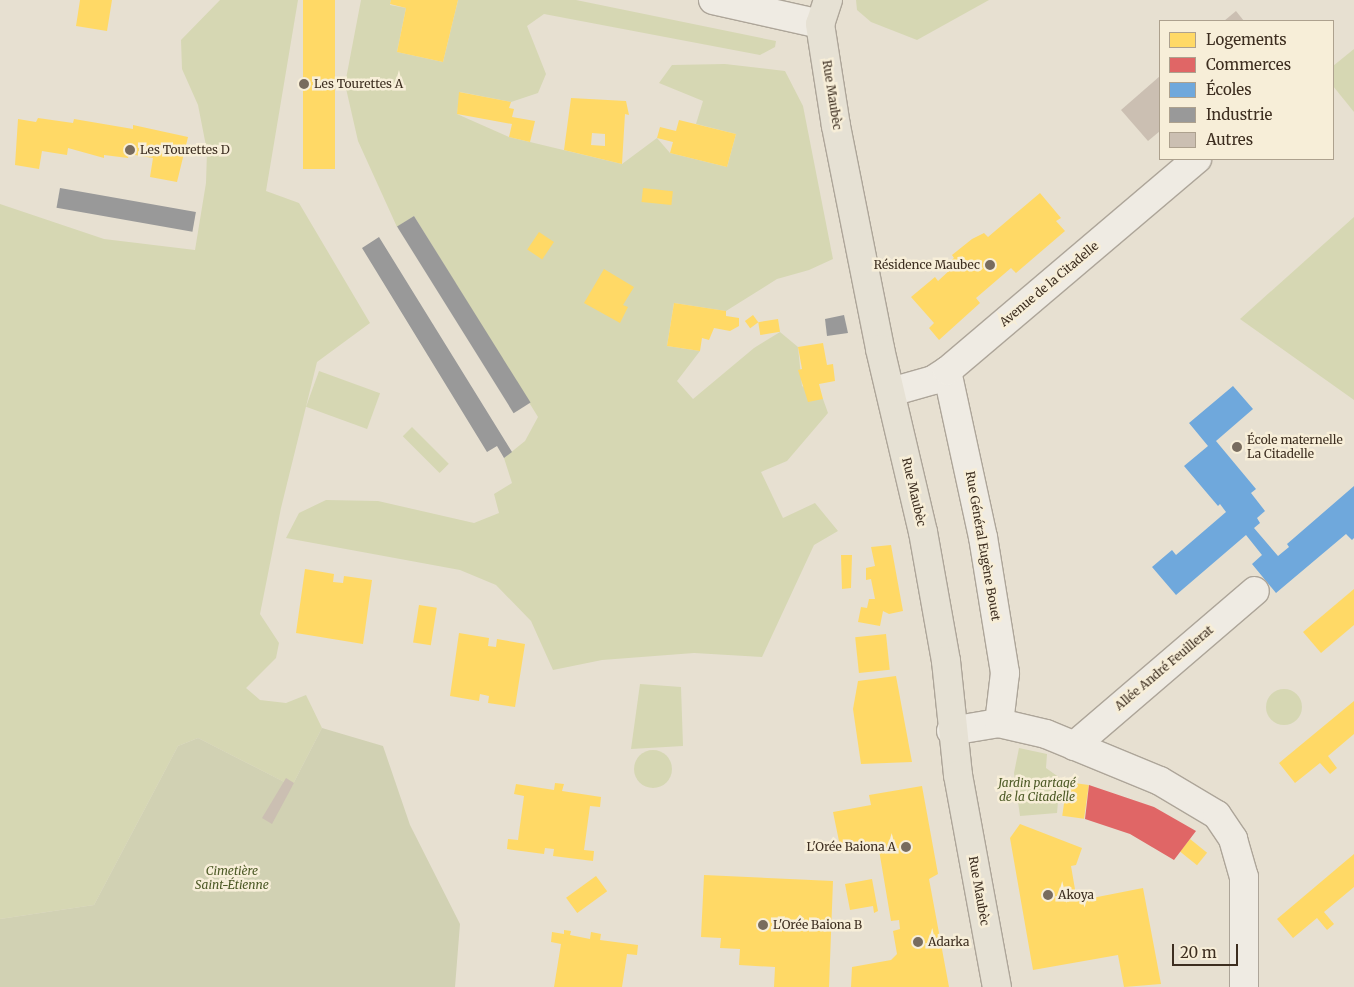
<!DOCTYPE html>
<html>
<head>
<meta charset="utf-8">
<style>
	body { margin:0 }
	#map { position:relative; width:1354px; height:987px; overflow:hidden; background:#e7e0d1; font-family:Merriweather,serif }
	div>[style] { position:absolute }
	.green>* { inset:0; background:#d6d7b3; transform-origin:0 0 }
	.round { border-radius:50% }
	.cemetery>* { inset:0; background:#d1d1b3 }
	.homes>* { inset:0; background:#ffd966; transform-origin:0 0 }
	.shops>* { inset:0; background:#e06666 }
	.schools>* { inset:0; background:#6fa8dc }
	.industry>* { inset:0; background:#999; transform-origin:0 0 }
	.building>* { inset:0; background:#cbbfb2 }
	.roads { filter:drop-shadow(1px 0 #ada599) drop-shadow(-1px 0 #ada599) drop-shadow(0 1px #ada599) drop-shadow(0 -1px #ada599) }
	.minor>* { height:28px; margin:-14px; padding:0 14px; transform-origin:14px; border-radius:14px; background:#efebe3 }
	.major>* { height:28px; margin:-14px; padding:0 14px; transform-origin:14px; border-radius:14px; background:#e6e1d4 }
	.dots>* { width:14px; height:14px; translate:-50% -50%; box-sizing:border-box; border:2px solid #f7eed8; border-radius:50% }
	span { translate:-50% -50%; white-space:nowrap; text-align:center; line-height:1.15; -webkit-text-stroke:5px #f7eed8; paint-order:stroke }
	.poi-label { font-size:12px; color:#3d2e20 }
	.left { translate:0 -50%; text-align:left }
	.right { translate:-100% -50%; text-align:right }
	.street-label { font-size:12px; color:#3d2e20 }
	.park-label { font-size:12px; color:#4d5a26; font-style:italic }
	.legend { position:absolute; left:1159px; top:20px; width:175px; height:140px; box-sizing:border-box; background:#f7eed8; border:1px solid #ada18e; margin:0; padding:6px 9px; list-style:none; font-size:15px; color:#3d2e20 }
	.legend li { display:flex; align-items:center; gap:10px; height:25px }
	.legend b { width:25px; border:1px solid #ada18e }
	.scale { position:absolute; left:1172px; top:944px; width:66px; height:22px; box-sizing:border-box; border:2px solid #3d2e20; border-top:0; padding-left:6px; font-size:15px; line-height:18px; white-space:nowrap; color:#3d2e20; -webkit-text-stroke:4px #f7eed8; paint-order:stroke }
</style>
</head>
<body>
<div id="map">
	<div class="green">
		<div style="clip-path:polygon(220px 0,298px 0,266px 191px,299px 203px,370px 323px,317px 362px,281px 508px,260px 614px,279px 643px,276px 658px,246px 688px,260px 700px,286px 703px,306px 695px,322px 728px,292px 786px,198px 738px,178px 746px,94px 905px,0 919px,0 204px,104px 239px,195px 250px,206px 183px,207px 151px,198px 105px,182px 69px,181px 40px)"></div>
		<div style="clip-path:polygon(361px 0,391px 0,390px 5px,406px 8px,397px 52px,443px 62px,458px 0,576px 0,776px 41px,775px 47px,760px 55px,544px 14px,527px 26px,546px 74px,538px 93px,511px 102px,460px 92px,457px 114px,509px 137px,622px 164px,657px 138px,670px 153px,727px 167px,736px 134px,696px 124px,703px 101px,659px 83px,672px 65px,725px 64px,785px 71px,803px 106px,833px 259px,809px 270px,777px 279px,726px 311px,674px 303px,667px 346px,700px 351px,677px 381px,693px 399px,754px 348px,780px 332px,798px 347px,802px 386px,823px 399px,828px 413px,787px 461px,761px 472px,783px 518px,815px 503px,838px 531px,814px 545px,762px 657px,694px 653px,602px 660px,553px 670px,531px 621px,496px 585px,460px 570px,286px 538px,299px 513px,326px 500px,378px 501px,474px 523px,499px 513px,494px 494px,512px 483px,504px 458px,525px 441px,538px 417px,414px 216px,397px 227px,358px 141px,345px 84px)"></div>
		<div style="clip-path:polygon(856px 0,989px 0,917px 40px,871px 22px,857px 10px)"></div>
		<div style="clip-path:polygon(1354px 49px,1354px 112px,1333px 86px,1333px 66px)"></div>
		<div style="clip-path:polygon(1354px 217px,1354px 400px,1240px 319px)"></div>
		<div style="left:319px;top:371px;width:65px;height:38px;rotate:20deg"></div>
		<div style="left:412px;top:427px;width:52px;height:13px;rotate:45deg"></div>
		<div style="clip-path:polygon(640px 684px,681px 687px,683px 746px,631px 749px)"></div>
		<div class="round" style="left:1266px;top:689px;width:36px;height:36px"></div>
		<div style="clip-path:polygon(1019px 748px,1047px 754px,1046px 768px,1060px 778px,1057px 813px,1020px 816px,1014px 773px)"></div>
		<div class="round" style="left:634px;top:750px;width:38px;height:38px"></div>
	</div>
	<div class="cemetery">
		<div style="clip-path:polygon(322px 728px,383px 746px,410px 825px,460px 924px,455px 987px,0 987px,0 919px,94px 905px,178px 746px,198px 738px,292px 786px)"></div>
	</div>
	<div class="homes">
		<div style="clip-path:polygon(80px 0,112px 0,107px 31px,76px 26px)"></div>
		<div style="left:303px;top:0;width:32px;height:169px"></div>
		<div style="clip-path:polygon(391px 0,458px 0,443px 62px,397px 52px,406px 8px,390px 4px)"></div>
		<div style="clip-path:polygon(459px 92px,511px 102px,509px 108px,514px 109px,512px 117px,535px 121px,530px 142px,509px 137px,512px 124px,457px 114px)"></div>
		<div style="clip-path:polygon(evenodd,571px 98px,626px 101px,629px 115px,625px 114px,622px 164px,564px 150px,571px 98px,592px 133px,605px 134px,605px 146px,591px 145px,592px 133px)"></div>
		<div style="clip-path:polygon(38px 118px,73px 123px,74px 119px,133px 129px,133px 125px,188px 137px,177px 182px,150px 177px,153px 158px,129px 154px,128px 158px,104px 155px,104px 158px,68px 148px,67px 155px,42px 151px,39px 169px,15px 165px,18px 119px,36px 122px)"></div>
		<div style="clip-path:polygon(679px 120px,736px 134px,727px 167px,670px 153px,673px 142px,657px 138px,660px 127px,676px 131px)"></div>
		<div style="left:643px;top:188px;width:30px;height:14px;rotate:6deg"></div>
		<div style="clip-path:polygon(1040px 193px,1061px 218px,1056px 221px,1065px 231px,1016px 273px,1011px 268px,976px 298px,980px 303px,939px 340px,929px 328px,934px 323px,911px 297px,935px 277px,938px 281px,951px 269px,947px 264px,954px 258px,952px 255px,972px 239px,984px 233px,988px 237px)"></div>
		<div style="left:539px;top:232px;width:18px;height:21px;rotate:34deg"></div>
		<div style="clip-path:polygon(604px 269px,634px 287px,623px 305px,628px 307px,620px 323px,584px 303px)"></div>
		<div style="clip-path:polygon(674px 303px,726px 311px,726px 316px,739px 318px,739px 326px,730px 331px,714px 328px,709px 340px,702px 338px,700px 351px,667px 346px)"></div>
		<div style="left:753px;top:315px;width:9px;height:10px;rotate:54deg"></div>
		<div style="left:778px;top:319px;width:13px;height:20px;rotate:81deg"></div>
		<div style="clip-path:polygon(823px 343px,827px 365px,833px 364px,835px 381px,819px 384px,823px 399px,808px 402px,798px 370px,802px 369px,798px 347px)"></div>
		<div style="clip-path:polygon(891px 545px,903px 611px,889px 614px,883px 611px,880px 626px,858px 622px,861px 607px,867px 608px,869px 599px,875px 599px,871px 579px,866px 580px,866px 568px,875px 566px,871px 547px)"></div>
		<div style="clip-path:polygon(841px 555px,852px 555px,851px 588px,842px 589px)"></div>
		<div style="clip-path:polygon(305px 569px,334px 574px,333px 582px,343px 583px,344px 576px,372px 580px,363px 644px,296px 633px)"></div>
		<div style="clip-path:polygon(1354px 589px,1354px 625px,1321px 653px,1303px 632px)"></div>
		<div style="left:419px;top:605px;width:18px;height:38px;rotate:9deg"></div>
		<div style="clip-path:polygon(459px 633px,489px 638px,488px 646px,496px 647px,497px 639px,525px 644px,515px 707px,488px 703px,489px 696px,480px 694px,479px 701px,450px 696px)"></div>
		<div style="left:886px;top:634px;width:36px;height:31px;rotate:84deg"></div>
		<div style="clip-path:polygon(896px 676px,912px 762px,861px 764px,853px 709px,858px 681px)"></div>
		<div style="clip-path:polygon(1354px 701px,1354px 734px,1328px 756px,1337px 768px,1330px 774px,1320px 763px,1295px 783px,1279px 763px)"></div>
		<div style="left:1067px;top:782px;width:22px;height:34px;rotate:8deg"></div>
		<div style="clip-path:polygon(555px 783px,564px 784px,562px 791px,601px 797px,600px 807px,590px 806px,584px 850px,594px 851px,593px 861px,553px 856px,554px 849px,545px 848px,544px 854px,507px 849px,508px 839px,518px 840px,524px 796px,514px 794px,516px 784px,554px 790px)"></div>
		<div style="clip-path:polygon(922px 786px,938px 874px,929px 879px,949px 987px,851px 987px,852px 967px,891px 960px,897px 954px,893px 931px,900px 929px,899px 920px,891px 921px,878px 844px,841px 851px,833px 812px,871px 805px,869px 795px)"></div>
		<div style="clip-path:polygon(1020px 824px,1082px 848px,1076px 865px,1071px 866px,1077px 901px,1143px 888px,1161px 984px,1124px 987px,1118px 955px,1033px 970px,1010px 838px)"></div>
		<div style="left:1190px;top:839px;width:22px;height:16px;rotate:39deg"></div>
		<div style="clip-path:polygon(1354px 854px,1354px 887px,1324px 912px,1334px 924px,1327px 930px,1317px 918px,1293px 938px,1277px 919px)"></div>
		<div style="clip-path:polygon(704px 875px,833px 881px,829px 987px,774px 987px,775px 967px,739px 965px,740px 949px,720px 948px,721px 938px,701px 937px)"></div>
		<div style="left:596px;top:876px;width:19px;height:37px;rotate:54deg"></div>
		<div style="clip-path:polygon(872px 879px,878px 911px,874px 913px,873px 906px,850px 910px,845px 884px)"></div>
		<div style="clip-path:polygon(564px 930px,571px 931px,570px 935px,590px 939px,591px 932px,601px 934px,600px 940px,638px 945px,637px 955px,627px 954px,622px 987px,554px 987px,561px 944px,551px 942px,552px 932px,564px 934px)"></div>
	</div>
	<div class="shops">
		<div style="clip-path:polygon(1089px 785px,1154px 807px,1196px 831px,1174px 860px,1130px 834px,1085px 819px)"></div>
	</div>
	<div class="schools">
		<div style="clip-path:polygon(1233px 386px,1253px 409px,1216px 441px,1256px 489px,1251px 493px,1265px 511px,1257px 518px,1260px 523px,1254px 528px,1278px 556px,1289px 547px,1287px 544px,1354px 486px,1354px 538px,1352px 540px,1346px 534px,1276px 593px,1252px 564px,1262px 555px,1246px 535px,1176px 595px,1152px 567px,1172px 550px,1176px 555px,1226px 512px,1220px 504px,1218px 506px,1184px 466px,1208px 446px,1189px 423px)"></div>
	</div>
	<div class="industry">
		<div style="left:60px;top:188px;width:138px;height:20px;rotate:10deg"></div>
		<div style="left:414px;top:216px;width:220px;height:20px;rotate:58deg"></div>
		<div style="clip-path:polygon(379px 237px,512px 452px,504px 458px,497px 446px,487px 452px,362px 248px)"></div>
		<div style="clip-path:polygon(844px 315px,848px 333px,827px 336px,825px 319px)"></div>
	</div>
	<div class="building">
		<div style="clip-path:polygon(1236px 11px,1244px 21px,1224px 21px)"></div>
		<div style="clip-path:polygon(1160px 76px,1160px 131px,1148px 141px,1121px 110px)"></div>
		<div style="clip-path:polygon(286px 778px,294px 783px,272px 824px,262px 818px)"></div>
	</div>
	<div class="roads">
		<div class="minor">
			<div style="left:713px;top:0;width:110px;rotate:12.6deg"></div>
			<div style="left:947px;top:371px;width:170px;rotate:77.8deg"></div>
			<div style="left:983px;top:537px;width:138px;rotate:80.8deg"></div>
			<div style="left:1005px;top:673px;width:50px;rotate:96.8deg"></div>
			<div style="left:891px;top:392px;width:44px;rotate:-15.9deg"></div>
			<div style="left:933px;top:380px;width:17px;rotate:-33deg"></div>
			<div style="left:947px;top:371px;width:328px;rotate:-40.3deg"></div>
			<div style="left:951px;top:731px;width:49px;rotate:-9.5deg"></div>
			<div style="left:999px;top:723px;width:48px;rotate:13.2deg"></div>
			<div style="left:1046px;top:734px;width:123px;rotate:22.4deg"></div>
			<div style="left:1160px;top:781px;width:66px;rotate:30.8deg"></div>
			<div style="left:1217px;top:815px;width:29px;rotate:56deg"></div>
			<div style="left:1233px;top:839px;width:40px;rotate:74deg"></div>
			<div style="left:1244px;top:877px;width:110px;rotate:90deg"></div>
			<div style="left:1074px;top:746px;width:238px;rotate:-40.6deg"></div>
		</div>
		<div class="major">
			<div style="left:828px;top:0;width:25px;rotate:108deg"></div>
			<div style="left:820px;top:24px;width:103px;rotate:81.1deg"></div>
			<div style="left:836px;top:126px;width:227px;rotate:78.8deg"></div>
			<div style="left:880px;top:349px;width:188px;rotate:76.8deg"></div>
			<div style="left:923px;top:532px;width:131px;rotate:79.9deg"></div>
			<div style="left:946px;top:661px;width:115px;rotate:84deg"></div>
			<div style="left:958px;top:775px;width:216px;rotate:79.6deg"></div>
		</div>
	</div>
	<div class="dots">
		<div style="left:304px;top:84px;background:#786c5e"></div>
		<div style="left:130px;top:150px;background:#786c5e"></div>
		<div style="left:990px;top:265px;background:#786c5e"></div>
		<div style="left:1237px;top:447px;background:#786c5e"></div>
		<div style="left:906px;top:847px;background:#786c5e"></div>
		<div style="left:1048px;top:895px;background:#786c5e"></div>
		<div style="left:763px;top:925px;background:#786c5e"></div>
		<div style="left:918px;top:942px;background:#786c5e"></div>
	</div>
	<div class="poi-label">
		<span class="left" style="left:314px;top:84px">Les Tourettes A</span>
		<span class="left" style="left:140px;top:150px">Les Tourettes D</span>
		<span class="right" style="left:980px;top:265px">Résidence Maubec</span>
		<span class="left" style="left:1247px;top:447px">École maternelle<br>La Citadelle</span>
		<span class="right" style="left:896px;top:847px">L'Orée Baiona A</span>
		<span class="left" style="left:1058px;top:895px">Akoya</span>
		<span class="left" style="left:773px;top:925px">L'Orée Baiona B</span>
		<span class="left" style="left:928px;top:942px">Adarka</span>
	</div>
	<div class="street-label">
		<span style="left:832px;top:95px;rotate:81deg">Rue Maubèc</span>
		<span style="left:1049px;top:284px;rotate:-40deg">Avenue de la Citadelle</span>
		<span style="left:914px;top:492px;rotate:77deg">Rue Maubèc</span>
		<span style="left:983px;top:546px;rotate:80deg">Rue Général Eugène Bouet</span>
		<span style="left:1164px;top:668px;rotate:-40deg">Allée André Feuillerat</span>
		<span style="left:979px;top:891px;rotate:80deg">Rue Maubèc</span>
	</div>
	<div class="park-label">
		<span style="left:1037px;top:790px">Jardin partagé<br>de la Citadelle</span>
		<span style="left:232px;top:878px">Cimetière<br>Saint-Étienne</span>
	</div>
	<ul class="legend">
	<li><b style="height:14px;background:#ffd966"></b>Logements</li>
	<li><b style="height:14px;background:#e06666"></b>Commerces</li>
	<li><b style="height:14px;background:#6fa8dc"></b>Écoles</li>
	<li><b style="height:14px;background:#999"></b>Industrie</li>
	<li><b style="height:14px;background:#cbbfb2"></b>Autres</li>
	</ul>
	<div class="scale">20 m</div>
</div>
</body>
</html>
